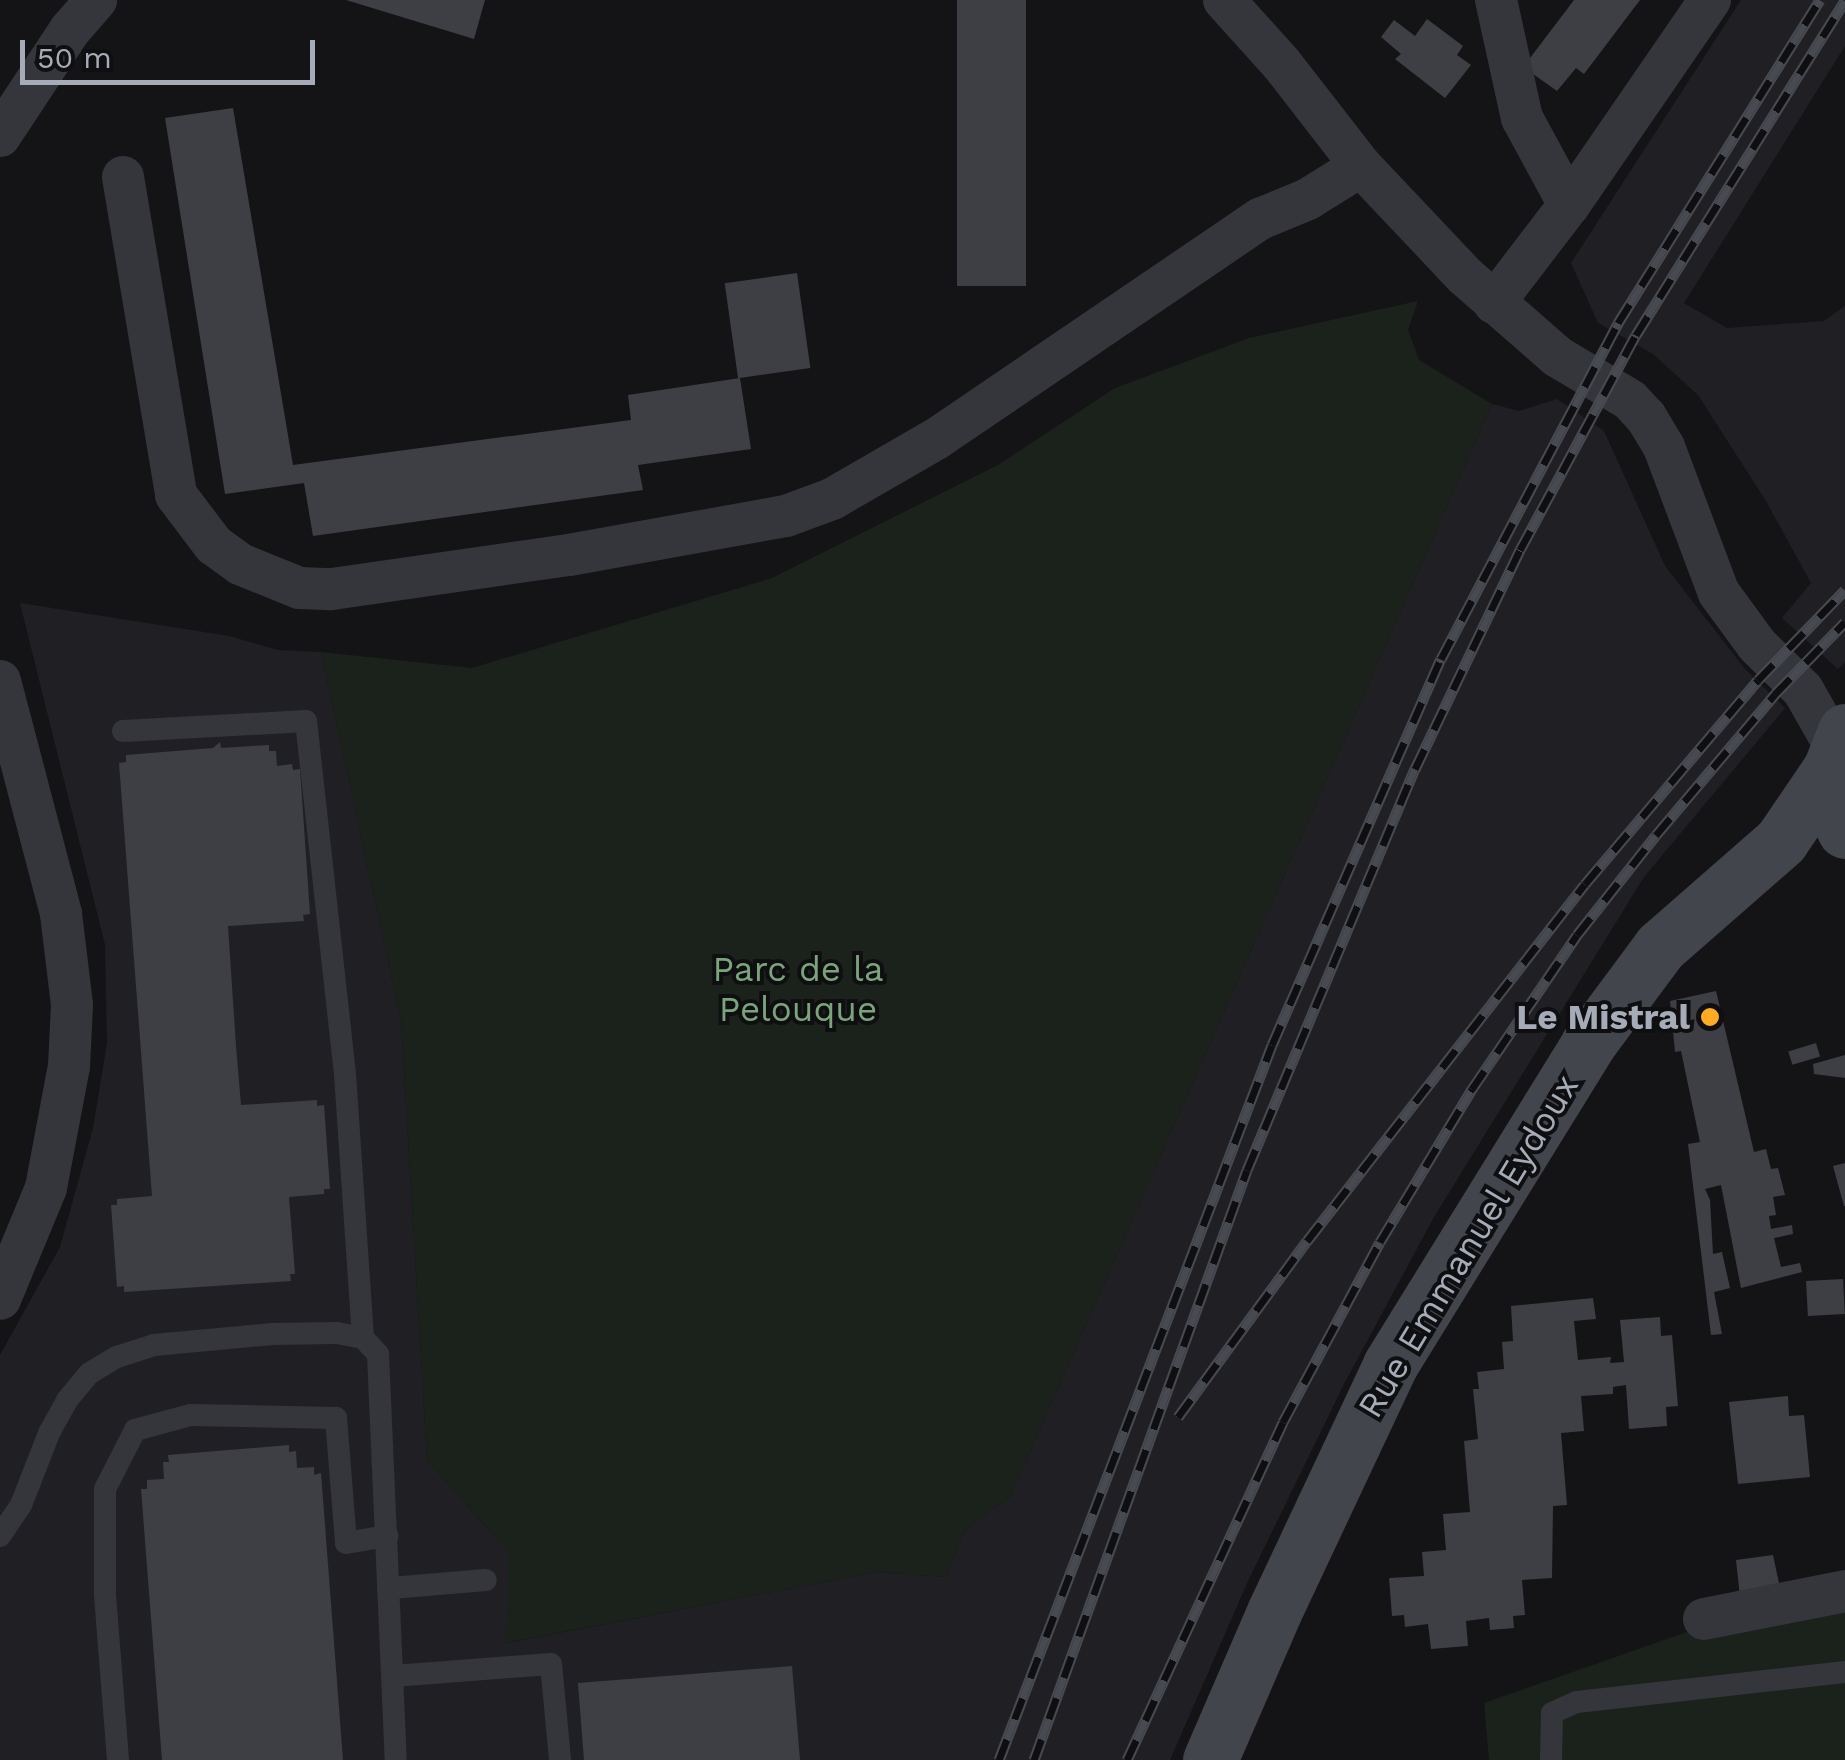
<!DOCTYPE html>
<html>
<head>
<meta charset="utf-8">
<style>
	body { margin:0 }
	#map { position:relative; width:1845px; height:1760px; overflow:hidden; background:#141417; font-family:"Work Sans",sans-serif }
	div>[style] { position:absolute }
	.built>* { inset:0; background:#202024 }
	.green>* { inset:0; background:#1a221b }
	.building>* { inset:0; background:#3e3f44; transform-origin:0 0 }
	.lane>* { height:22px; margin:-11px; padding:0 11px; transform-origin:11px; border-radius:11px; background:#35363c }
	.street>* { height:42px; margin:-21px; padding:0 21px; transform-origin:21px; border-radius:21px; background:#35363c }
	.secondary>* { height:55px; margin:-27.5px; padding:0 27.5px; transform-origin:27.5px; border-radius:27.5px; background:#43454c }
	.rail>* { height:11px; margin-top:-5.5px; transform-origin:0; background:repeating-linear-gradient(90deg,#0f0f12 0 22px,#484a51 0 44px); box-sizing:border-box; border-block:2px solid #484a51 }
	.dots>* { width:28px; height:28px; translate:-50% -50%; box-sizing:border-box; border:5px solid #0f0f12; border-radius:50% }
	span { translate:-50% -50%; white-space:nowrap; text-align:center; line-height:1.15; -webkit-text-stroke:8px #0f0f12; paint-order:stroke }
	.park-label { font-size:35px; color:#7aa57b }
	.poi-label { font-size:35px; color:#a5acb8; font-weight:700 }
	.right { translate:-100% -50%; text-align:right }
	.street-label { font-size:35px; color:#a5acb8 }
	.scale { position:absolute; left:20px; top:40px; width:295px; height:45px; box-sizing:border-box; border:5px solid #a5acb8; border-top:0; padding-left:12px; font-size:30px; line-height:35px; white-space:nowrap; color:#a5acb8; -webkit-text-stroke:8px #0f0f12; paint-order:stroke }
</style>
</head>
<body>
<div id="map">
	<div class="built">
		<div style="clip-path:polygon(1741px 0,1845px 0,1845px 46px,1684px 303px,1727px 328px,1824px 321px,1845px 306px,1845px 662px,1838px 669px,1782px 618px,1811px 583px,1766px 501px,1698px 395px,1653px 354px,1598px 323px,1571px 263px)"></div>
		<div style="clip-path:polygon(1557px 399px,1604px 431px,1665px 566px,1745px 669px,1785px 708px,1644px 877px,1434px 1217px,1344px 1384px,1248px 1581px,1170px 1760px,0 1760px,0 1355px,60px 1247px,93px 1128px,107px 1043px,105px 945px,20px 603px,229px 636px,278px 650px,321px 652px,401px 1020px,427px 1460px,510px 1554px,507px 1643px,876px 1572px,945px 1577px,966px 1529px,1010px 1497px,1492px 404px,1519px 411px)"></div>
	</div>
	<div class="green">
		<div style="clip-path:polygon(1418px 301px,1408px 330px,1419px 360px,1492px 404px,1010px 1497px,966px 1529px,945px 1577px,876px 1572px,506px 1643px,509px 1553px,427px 1460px,401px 1020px,321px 652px,472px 668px,772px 578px,998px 465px,1115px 388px,1249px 338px)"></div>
		<div style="clip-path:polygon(1845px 1602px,1845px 1760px,1489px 1760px,1484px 1703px,1704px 1626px)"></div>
	</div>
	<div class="building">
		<div style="clip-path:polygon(346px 0,485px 0,474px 39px)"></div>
		<div style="left:957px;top:0;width:69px;height:286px"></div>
		<div style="clip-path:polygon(1574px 0,1640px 0,1584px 74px,1576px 68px,1557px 91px,1526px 69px,1527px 62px)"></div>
		<div style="clip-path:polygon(1427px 19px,1463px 46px,1457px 55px,1471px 65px,1445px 98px,1395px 59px,1401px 54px,1381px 37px,1394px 20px,1415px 36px)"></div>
		<div style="clip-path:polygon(233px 108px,293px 465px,631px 420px,628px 395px,740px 378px,751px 449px,638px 465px,643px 490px,313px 536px,304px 483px,225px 494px,165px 118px)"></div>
		<div style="left:797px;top:273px;width:96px;height:73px;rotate:82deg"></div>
		<div style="clip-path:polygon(220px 742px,221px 748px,269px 745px,269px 751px,276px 751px,277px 766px,292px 764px,293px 770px,300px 769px,310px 914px,303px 915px,304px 921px,228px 926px,236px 1046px,241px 1105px,317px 1100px,317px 1106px,324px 1105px,330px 1189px,324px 1189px,324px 1194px,289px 1197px,295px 1274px,290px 1274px,291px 1281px,124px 1292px,124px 1286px,117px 1287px,111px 1205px,117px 1205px,117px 1199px,152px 1196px,119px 763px,126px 762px,126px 755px,213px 748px)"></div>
		<div style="clip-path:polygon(1716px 991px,1754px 1152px,1766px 1149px,1771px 1169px,1778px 1168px,1785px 1195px,1773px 1197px,1776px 1215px,1769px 1216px,1771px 1229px,1792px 1225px,1793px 1234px,1774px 1238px,1781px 1267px,1800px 1263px,1802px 1272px,1741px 1288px,1721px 1185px,1705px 1189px,1710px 1200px,1713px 1254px,1722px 1252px,1730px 1288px,1714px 1292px,1722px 1334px,1711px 1335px,1688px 1144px,1700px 1142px,1681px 1051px,1675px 1052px,1670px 1001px)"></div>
		<div style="left:1816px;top:1043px;width:14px;height:29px;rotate:73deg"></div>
		<div style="clip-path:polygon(1845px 1055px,1845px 1078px,1814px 1074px,1813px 1064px)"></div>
		<div style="clip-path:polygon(1845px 1163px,1845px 1206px,1844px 1206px,1833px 1166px)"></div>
		<div style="left:1843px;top:1279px;width:35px;height:37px;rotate:87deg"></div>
		<div style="clip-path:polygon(1593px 1298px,1596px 1319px,1574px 1321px,1578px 1360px,1611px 1357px,1610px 1363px,1624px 1362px,1620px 1320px,1660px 1317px,1661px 1336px,1672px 1335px,1678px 1406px,1666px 1407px,1667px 1426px,1629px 1429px,1626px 1385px,1613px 1387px,1613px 1394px,1581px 1396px,1584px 1431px,1561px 1433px,1567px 1505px,1553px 1506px,1552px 1578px,1522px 1580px,1525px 1615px,1513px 1616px,1514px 1628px,1490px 1630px,1489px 1618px,1466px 1621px,1468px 1646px,1431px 1649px,1428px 1624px,1405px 1627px,1404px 1615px,1392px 1616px,1389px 1578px,1424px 1576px,1422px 1552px,1446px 1550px,1443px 1514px,1470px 1512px,1464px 1441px,1478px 1439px,1473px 1389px,1479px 1389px,1477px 1372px,1504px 1369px,1502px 1342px,1513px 1341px,1511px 1306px)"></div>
		<div style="clip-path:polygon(1788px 1396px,1789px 1416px,1804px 1415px,1810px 1477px,1738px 1484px,1729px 1402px)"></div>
		<div style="clip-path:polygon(289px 1445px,289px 1452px,296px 1451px,297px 1468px,314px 1467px,314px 1475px,321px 1473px,343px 1760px,162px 1760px,141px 1489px,147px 1489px,147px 1480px,164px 1479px,163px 1462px,169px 1462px,168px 1455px)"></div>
		<div style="clip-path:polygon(1773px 1555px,1782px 1597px,1741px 1606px,1736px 1560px)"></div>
		<div style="clip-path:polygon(792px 1666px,800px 1760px,584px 1760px,578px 1683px)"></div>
	</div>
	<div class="lane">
		<div style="left:123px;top:731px;width:183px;rotate:-3.1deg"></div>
		<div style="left:306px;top:721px;width:355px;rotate:83.7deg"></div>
		<div style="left:345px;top:1074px;width:265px;rotate:86.1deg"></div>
		<div style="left:0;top:1536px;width:37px;rotate:-56deg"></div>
		<div style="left:21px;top:1505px;width:77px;rotate:-68.7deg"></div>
		<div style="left:49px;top:1433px;width:38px;rotate:-61deg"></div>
		<div style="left:67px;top:1400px;width:35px;rotate:-50deg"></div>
		<div style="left:90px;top:1373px;width:31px;rotate:-31deg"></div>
		<div style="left:117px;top:1357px;width:39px;rotate:-18deg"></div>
		<div style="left:154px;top:1345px;width:119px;rotate:-5.3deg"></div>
		<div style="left:272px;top:1334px;width:65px;rotate:-0.9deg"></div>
		<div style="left:337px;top:1333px;width:26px;rotate:11deg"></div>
		<div style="left:363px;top:1338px;width:22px;rotate:47deg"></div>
		<div style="left:378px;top:1354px;width:406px;rotate:87.5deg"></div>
		<div style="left:391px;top:1588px;width:95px;rotate:-4.8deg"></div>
		<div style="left:394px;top:1676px;width:157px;rotate:-4.4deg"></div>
		<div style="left:551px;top:1664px;width:96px;rotate:84.6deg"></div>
		<div style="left:118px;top:1760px;width:167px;rotate:-94.5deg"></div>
		<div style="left:105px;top:1594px;width:105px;rotate:-90deg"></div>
		<div style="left:105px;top:1489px;width:66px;rotate:-63deg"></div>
		<div style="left:135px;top:1430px;width:58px;rotate:-15deg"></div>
		<div style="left:191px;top:1415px;width:145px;rotate:1.2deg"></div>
		<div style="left:336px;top:1418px;width:125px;rotate:85.4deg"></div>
		<div style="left:346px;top:1543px;width:42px;rotate:-9.7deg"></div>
		<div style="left:1551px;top:1760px;width:47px;rotate:-88.8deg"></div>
		<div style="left:1552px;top:1713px;width:27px;rotate:-24deg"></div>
		<div style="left:1577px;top:1702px;width:270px;rotate:-6.4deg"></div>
	</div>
	<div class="street">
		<div style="left:1224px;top:0;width:85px;rotate:47.9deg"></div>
		<div style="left:1281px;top:63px;width:130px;rotate:52.2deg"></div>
		<div style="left:1361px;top:166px;width:151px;rotate:46.6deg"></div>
		<div style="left:1465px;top:276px;width:123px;rotate:41.1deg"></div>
		<div style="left:1558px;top:357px;width:84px;rotate:30.8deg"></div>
		<div style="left:1630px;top:400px;width:23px;rotate:47deg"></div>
		<div style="left:1646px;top:417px;width:35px;rotate:59deg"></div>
		<div style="left:1664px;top:447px;width:156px;rotate:69.4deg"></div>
		<div style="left:1719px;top:593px;width:64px;rotate:53.8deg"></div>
		<div style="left:1757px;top:645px;width:64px;rotate:44.4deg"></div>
		<div style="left:1803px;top:690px;width:67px;rotate:60.4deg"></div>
		<div style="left:1496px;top:0;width:121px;rotate:77.6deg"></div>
		<div style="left:1522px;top:118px;width:99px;rotate:61.6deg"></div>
		<div style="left:0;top:136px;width:127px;rotate:-56.6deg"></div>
		<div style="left:70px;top:30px;width:40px;rotate:-49deg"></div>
		<div style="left:123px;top:177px;width:322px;rotate:80.5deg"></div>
		<div style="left:176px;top:495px;width:63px;rotate:52.8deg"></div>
		<div style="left:214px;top:545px;width:32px;rotate:36deg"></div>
		<div style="left:240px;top:564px;width:64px;rotate:22.1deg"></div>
		<div style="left:299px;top:588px;width:33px;rotate:2deg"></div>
		<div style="left:332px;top:589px;width:239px;rotate:-8.2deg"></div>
		<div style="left:569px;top:555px;width:220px;rotate:-10.2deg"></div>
		<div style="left:786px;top:516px;width:49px;rotate:-20.3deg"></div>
		<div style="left:832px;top:499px;width:120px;rotate:-30deg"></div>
		<div style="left:936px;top:439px;width:392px;rotate:-34.2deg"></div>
		<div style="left:1260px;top:219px;width:52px;rotate:-22.6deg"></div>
		<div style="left:1308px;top:199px;width:62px;rotate:-31.9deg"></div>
		<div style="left:1494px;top:303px;width:123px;rotate:-52.6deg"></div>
		<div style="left:1569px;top:205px;width:249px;rotate:-55.5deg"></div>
		<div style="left:0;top:681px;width:241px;rotate:75.3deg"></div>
		<div style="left:61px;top:914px;width:92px;rotate:83.1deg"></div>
		<div style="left:72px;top:1005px;width:61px;rotate:92.8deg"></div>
		<div style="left:69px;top:1066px;width:124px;rotate:100.7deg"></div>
		<div style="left:46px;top:1188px;width:120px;rotate:112.5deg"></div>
		<div style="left:1704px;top:1619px;width:144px;rotate:-11.2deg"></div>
	</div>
	<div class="secondary">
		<div style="left:1845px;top:731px;width:41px;rotate:111.5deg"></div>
		<div style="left:1830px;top:769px;width:37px;rotate:87deg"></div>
		<div style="left:1832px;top:806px;width:28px;rotate:63deg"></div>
		<div style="left:1210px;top:1760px;width:161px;rotate:-66.6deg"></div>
		<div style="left:1274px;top:1612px;width:273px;rotate:-64.8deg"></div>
		<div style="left:1390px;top:1365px;width:377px;rotate:-58.3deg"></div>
		<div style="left:1588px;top:1044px;width:121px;rotate:-53.4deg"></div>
		<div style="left:1660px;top:947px;width:161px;rotate:-41.2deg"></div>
		<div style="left:1781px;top:841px;width:87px;rotate:-55.8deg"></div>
	</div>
	<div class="rail">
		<div style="left:1178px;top:1417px;width:218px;rotate:-53.8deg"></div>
		<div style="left:1307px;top:1241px;width:452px;rotate:-52.1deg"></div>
		<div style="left:1585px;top:884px;width:267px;rotate:-49.7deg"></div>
		<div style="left:1758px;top:680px;width:125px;rotate:-46deg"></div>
		<div style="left:999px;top:1760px;width:765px;rotate:-69.1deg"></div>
		<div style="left:1272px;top:1045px;width:421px;rotate:-66.4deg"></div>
		<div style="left:1441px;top:659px;width:380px;rotate:-62.2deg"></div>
		<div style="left:1618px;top:323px;width:381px;rotate:-58deg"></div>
		<div style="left:1034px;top:1760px;width:627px;rotate:-70.15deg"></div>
		<div style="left:1247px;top:1170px;width:435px;rotate:-67.3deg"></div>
		<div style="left:1415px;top:769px;width:243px;rotate:-64.4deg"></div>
		<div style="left:1520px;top:550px;width:244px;rotate:-61.7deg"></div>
		<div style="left:1636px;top:335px;width:394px;rotate:-58deg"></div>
		<div style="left:1127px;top:1760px;width:372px;rotate:-65.2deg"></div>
		<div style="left:1283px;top:1422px;width:204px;rotate:-61.7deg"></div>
		<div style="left:1380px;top:1242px;width:179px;rotate:-59deg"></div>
		<div style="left:1472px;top:1089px;width:186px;rotate:-55.7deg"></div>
		<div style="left:1577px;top:935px;width:127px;rotate:-51.7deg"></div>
		<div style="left:1656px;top:835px;width:185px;rotate:-49.8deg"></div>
		<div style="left:1775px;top:694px;width:100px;rotate:-45.8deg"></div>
	</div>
	<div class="dots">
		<div style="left:1710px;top:1017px;background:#ffac24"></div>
	</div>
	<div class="park-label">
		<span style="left:798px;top:989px">Parc de la<br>Pelouque</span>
	</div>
	<div class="poi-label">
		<span class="right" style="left:1690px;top:1017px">Le Mistral</span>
	</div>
	<div class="street-label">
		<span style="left:1468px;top:1246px;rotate:-59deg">Rue Emmanuel Eydoux</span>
	</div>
	<div class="scale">50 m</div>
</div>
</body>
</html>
